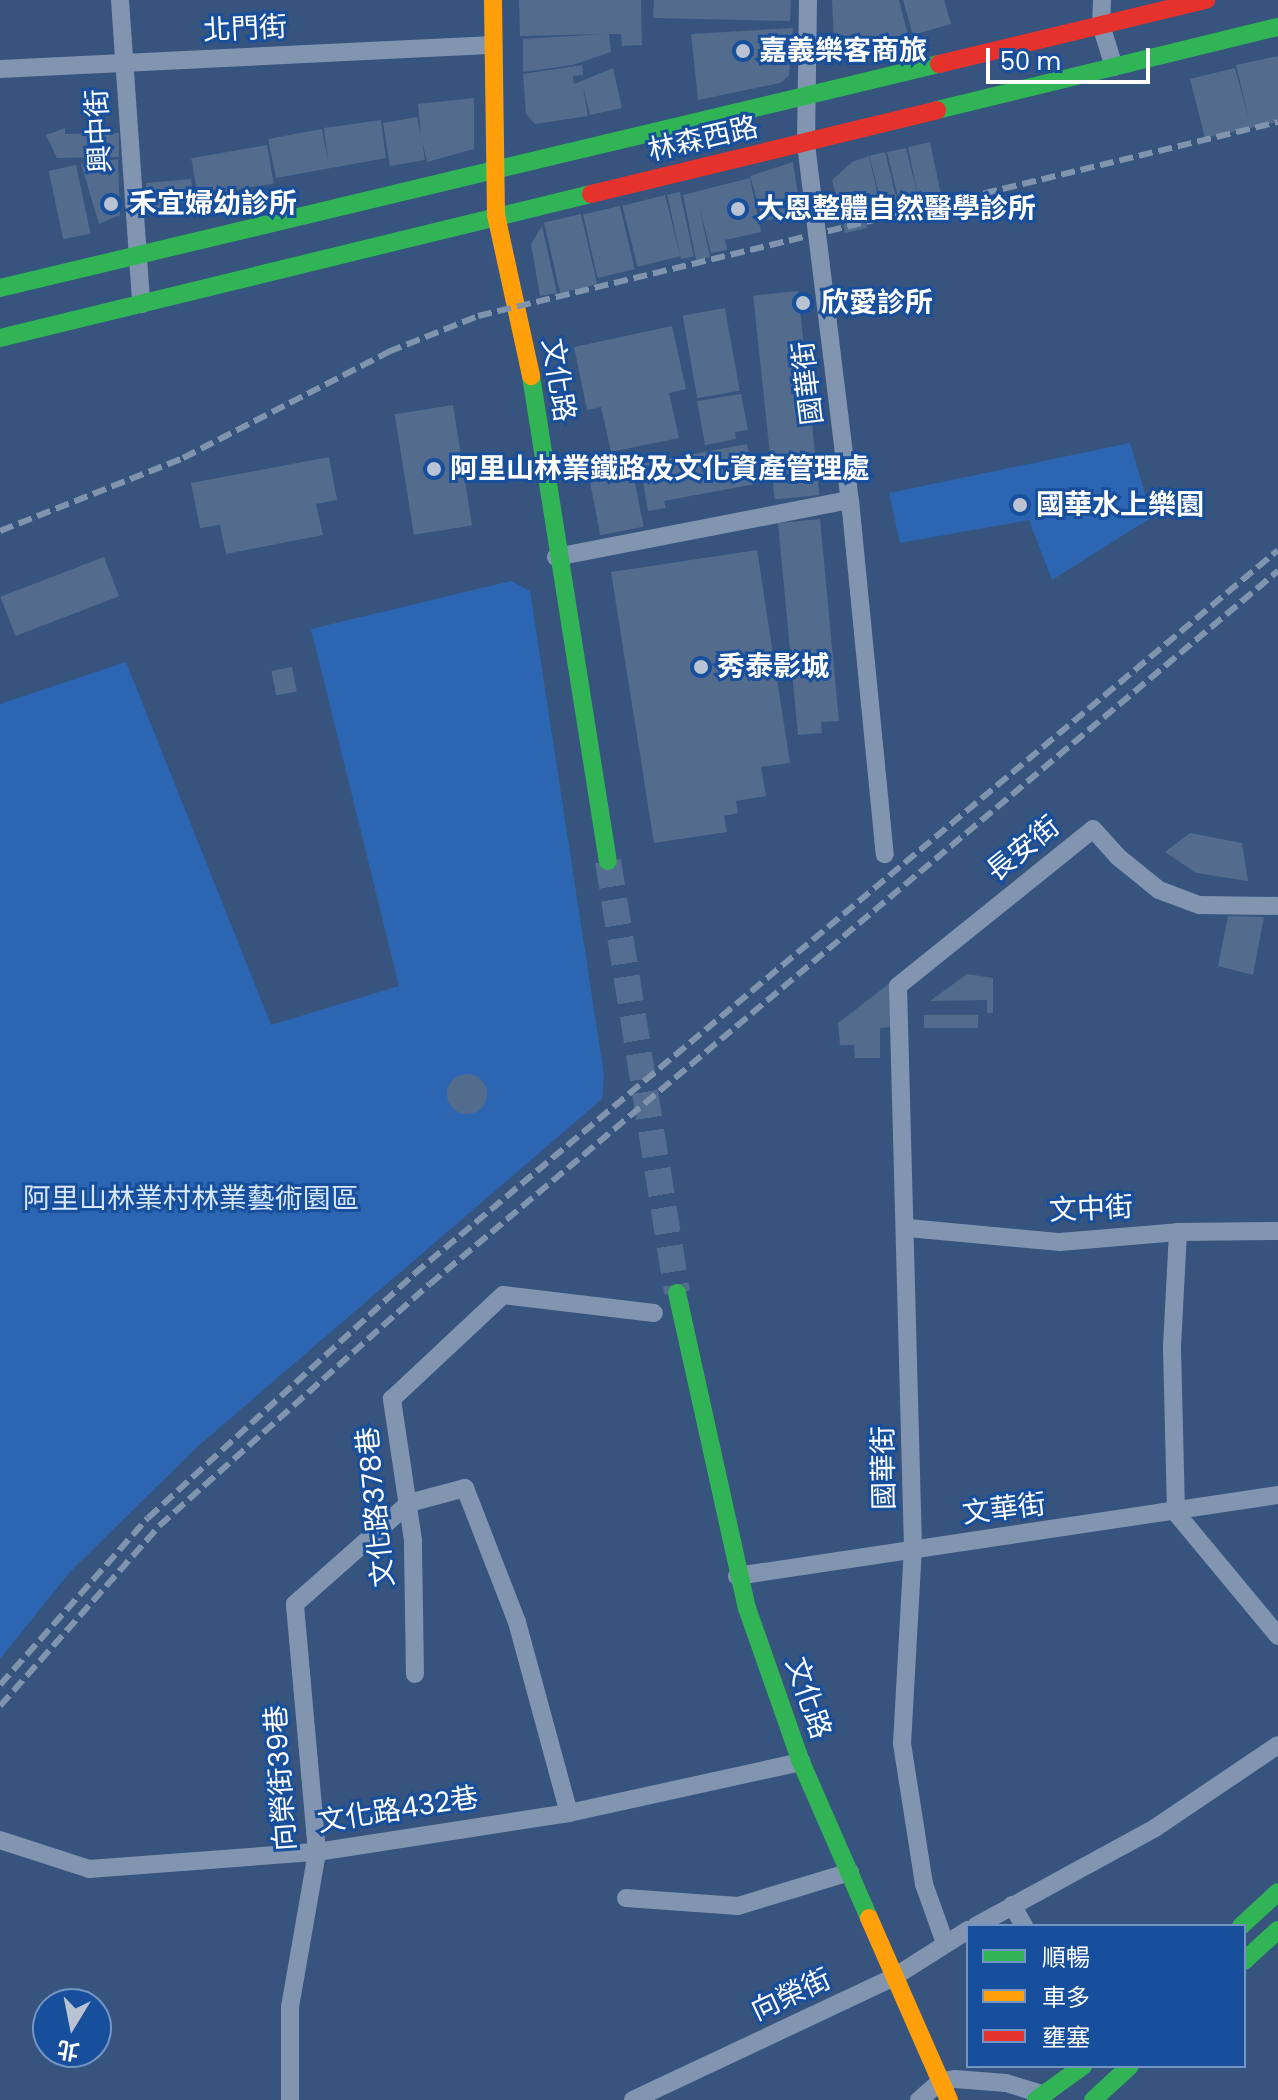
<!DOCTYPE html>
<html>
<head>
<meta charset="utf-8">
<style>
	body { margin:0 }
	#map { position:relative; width:1278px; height:2100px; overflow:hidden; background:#36547e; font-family:Poppins,"Noto Sans TC",sans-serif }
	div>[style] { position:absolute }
	.green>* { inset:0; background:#2c66b3 }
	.building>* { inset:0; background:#536b8c; transform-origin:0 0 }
	.round { border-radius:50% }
	.secondary-tunnel>* { height:26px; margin-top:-13px; transform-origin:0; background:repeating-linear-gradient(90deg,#546e91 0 26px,transparent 0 39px) }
	.street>* { height:18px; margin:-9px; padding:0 9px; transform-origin:9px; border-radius:9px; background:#8195b0 }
	.fast>* { height:18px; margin:-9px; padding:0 9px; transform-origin:9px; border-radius:9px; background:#30b455 }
	.slow>* { height:18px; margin:-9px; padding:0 9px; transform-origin:9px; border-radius:9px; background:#ff9f0a }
	.jam>* { height:18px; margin:-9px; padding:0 9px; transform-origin:9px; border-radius:9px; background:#e5322d }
	.rail>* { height:6px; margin-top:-3px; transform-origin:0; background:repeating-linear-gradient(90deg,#8094ae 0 14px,transparent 0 20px) }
	.dots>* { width:22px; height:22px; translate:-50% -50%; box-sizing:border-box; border:4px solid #174f9d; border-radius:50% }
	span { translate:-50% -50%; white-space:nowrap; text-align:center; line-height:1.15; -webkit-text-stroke:6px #174f9d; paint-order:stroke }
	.street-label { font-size:28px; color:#fff }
	.poi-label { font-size:28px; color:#fff; font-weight:700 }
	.left { translate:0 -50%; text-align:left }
	.park-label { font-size:28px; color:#d7e7fd }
	.legend { position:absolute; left:966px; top:1924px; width:280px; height:144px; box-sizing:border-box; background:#174f9d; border:2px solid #7495c4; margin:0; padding:10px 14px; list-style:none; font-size:24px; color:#fff }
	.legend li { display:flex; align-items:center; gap:16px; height:40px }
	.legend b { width:40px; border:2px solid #7495c4 }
	.north { position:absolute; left:32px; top:1988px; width:80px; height:80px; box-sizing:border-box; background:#174f9d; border:2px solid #7495c4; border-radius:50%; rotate:190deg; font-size:22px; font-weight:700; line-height:32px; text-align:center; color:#fff }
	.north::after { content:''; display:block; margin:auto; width:28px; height:36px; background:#b9c3d2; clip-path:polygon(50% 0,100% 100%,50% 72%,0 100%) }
	.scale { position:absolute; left:986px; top:48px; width:164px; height:36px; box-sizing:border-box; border:4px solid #fff; border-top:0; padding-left:10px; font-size:24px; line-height:28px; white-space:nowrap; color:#fff; -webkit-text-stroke:6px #174f9d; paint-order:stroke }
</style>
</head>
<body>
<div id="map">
	<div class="green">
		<div style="clip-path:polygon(1130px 443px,1152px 517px,1052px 580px,1029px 520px,900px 543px,889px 493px)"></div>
		<div style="clip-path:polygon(511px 581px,530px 591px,604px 1075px,602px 1099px,197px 1447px,69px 1573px,0 1659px,0 704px,126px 662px,271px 1025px,399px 986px,311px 629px)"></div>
	</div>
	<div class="building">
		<div style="clip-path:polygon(519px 0,641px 0,642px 45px,622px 46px,621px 34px,609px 34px,611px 52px,573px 65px,523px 72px,523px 39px,605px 34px,520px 36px)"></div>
		<div style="clip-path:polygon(654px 0,791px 0,790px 21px,653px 18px)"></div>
		<div style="clip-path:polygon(832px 0,899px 0,911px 47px,835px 62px)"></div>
		<div style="clip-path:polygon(903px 0,944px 0,951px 24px,913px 35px)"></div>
		<div style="clip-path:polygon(793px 28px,789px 76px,780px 83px,698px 100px,691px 34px)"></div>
		<div style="clip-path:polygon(1278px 56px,1278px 122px,1205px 138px,1190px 79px,1235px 68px,1249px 120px,1236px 65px)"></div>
		<div style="clip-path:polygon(582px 65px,583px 75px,573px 76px,574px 84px,613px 68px,622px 108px,590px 115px,583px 87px,588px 116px,535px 124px,526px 114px,523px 74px)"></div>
		<div style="clip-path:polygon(474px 98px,474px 149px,427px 162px,422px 141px,425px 160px,390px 166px,383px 123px,417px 117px,421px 137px,418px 104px)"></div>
		<div style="clip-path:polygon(381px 120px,386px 158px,276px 178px,268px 139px,322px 129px,328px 161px,324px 128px)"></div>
		<div style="clip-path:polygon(65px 128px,65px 134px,119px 133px,119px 157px,57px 158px,46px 135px)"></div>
		<div style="clip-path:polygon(930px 142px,944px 209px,902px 214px,887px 152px,906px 148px,918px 196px,908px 147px)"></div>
		<div style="left:267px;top:145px;width:39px;height:77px;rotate:80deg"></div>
		<div style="left:885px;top:152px;width:54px;height:16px;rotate:76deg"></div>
		<div style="clip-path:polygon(869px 156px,883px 218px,866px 220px,867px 228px,845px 233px,832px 180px,852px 162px)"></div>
		<div style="clip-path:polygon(118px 159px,120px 215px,99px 224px,81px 164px)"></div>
		<div style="clip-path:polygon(793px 162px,801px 214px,763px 221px,750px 176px)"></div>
		<div style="left:76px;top:165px;width:70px;height:28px;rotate:78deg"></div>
		<div style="clip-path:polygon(750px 178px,761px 232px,725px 240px,727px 250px,711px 253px,699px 205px,710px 257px,696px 260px,683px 195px)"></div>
		<div style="clip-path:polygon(191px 179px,194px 200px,158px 209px,146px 195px,146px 183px)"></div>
		<div style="left:680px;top:192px;width:66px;height:13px;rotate:78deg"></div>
		<div style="left:665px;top:195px;width:63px;height:44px;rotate:76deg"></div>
		<div style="left:620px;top:206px;width:65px;height:38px;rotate:77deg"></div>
		<div style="left:581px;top:214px;width:72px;height:38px;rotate:77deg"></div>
		<div style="clip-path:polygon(542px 226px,557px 293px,540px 296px,531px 244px)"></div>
		<div style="left:798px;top:291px;width:205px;height:45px;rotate:84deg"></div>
		<div style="left:725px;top:308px;width:84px;height:43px;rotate:80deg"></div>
		<div style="clip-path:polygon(672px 326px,686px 389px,669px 393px,679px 438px,611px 452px,601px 407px,587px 410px,574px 347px)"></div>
		<div style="clip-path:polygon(741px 394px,748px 430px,735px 432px,736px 439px,705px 445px,697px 401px)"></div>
		<div style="left:453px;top:405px;width:122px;height:59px;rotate:81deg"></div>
		<div style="clip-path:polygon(747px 444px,755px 484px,664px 501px,666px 508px,648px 511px,640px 464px)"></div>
		<div style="clip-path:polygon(329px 457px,337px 500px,316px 504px,323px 535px,226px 554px,220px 525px,200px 528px,191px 483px)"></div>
		<div style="left:631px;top:462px;width:66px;height:44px;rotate:79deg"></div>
		<div style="clip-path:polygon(820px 519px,839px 721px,821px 722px,822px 733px,798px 735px,778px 523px)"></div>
		<div style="clip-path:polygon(757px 550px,790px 763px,761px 767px,766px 796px,736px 801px,738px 813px,724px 816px,727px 832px,654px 843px,611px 572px)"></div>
		<div style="left:104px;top:557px;width:42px;height:111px;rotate:69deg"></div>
		<div style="left:292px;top:667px;width:25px;height:21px;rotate:79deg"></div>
		<div style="clip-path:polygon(1190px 833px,1242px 843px,1248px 881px,1196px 873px,1165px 852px)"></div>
		<div style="clip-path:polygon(1228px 916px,1264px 917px,1253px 975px,1218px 966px)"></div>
		<div style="clip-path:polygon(967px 974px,993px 978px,993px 1013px,987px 1013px,987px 1000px,930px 1001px)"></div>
		<div style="clip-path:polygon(890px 983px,893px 1027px,880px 1028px,880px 1058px,855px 1058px,854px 1045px,840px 1045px,838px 1023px)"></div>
		<div style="left:924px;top:1015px;width:54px;height:13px"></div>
		<div class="round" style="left:447px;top:1074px;width:40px;height:40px"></div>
	</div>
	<div class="secondary-tunnel">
		<div style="left:608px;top:861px;width:437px;rotate:80.9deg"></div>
	</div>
	<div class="street">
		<div style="left:120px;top:0;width:305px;rotate:86deg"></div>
		<div style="left:808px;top:0;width:144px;rotate:90.8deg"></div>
		<div style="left:806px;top:144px;width:359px;rotate:83deg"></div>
		<div style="left:850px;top:500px;width:356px;rotate:84.4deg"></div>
		<div style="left:1102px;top:0;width:25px;rotate:92deg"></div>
		<div style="left:1101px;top:25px;width:44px;rotate:72.8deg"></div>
		<div style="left:0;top:69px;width:494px;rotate:-2.8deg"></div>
		<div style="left:556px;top:557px;width:299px;rotate:-11deg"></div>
		<div style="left:908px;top:1228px;width:153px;rotate:5.3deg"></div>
		<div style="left:1060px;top:1242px;width:118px;rotate:-4.8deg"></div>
		<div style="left:1178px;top:1232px;width:100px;rotate:-0.6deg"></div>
		<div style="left:1178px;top:1232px;width:116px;rotate:93deg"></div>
		<div style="left:1172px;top:1348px;width:165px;rotate:88.6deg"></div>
		<div style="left:1176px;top:1513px;width:160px;rotate:50.3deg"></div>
		<div style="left:737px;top:1576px;width:547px;rotate:-8.52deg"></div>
		<div style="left:415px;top:1674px;width:134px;rotate:-90.9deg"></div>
		<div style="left:413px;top:1540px;width:143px;rotate:-98.5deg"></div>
		<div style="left:392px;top:1399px;width:152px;rotate:-43.1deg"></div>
		<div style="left:503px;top:1295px;width:152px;rotate:6.8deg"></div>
		<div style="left:0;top:1840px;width:94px;rotate:18deg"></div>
		<div style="left:89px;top:1869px;width:229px;rotate:-4.3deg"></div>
		<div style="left:317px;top:1852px;width:255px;rotate:-8.8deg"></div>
		<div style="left:569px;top:1813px;width:238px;rotate:-12.4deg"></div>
		<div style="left:626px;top:1898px;width:112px;rotate:4.1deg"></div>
		<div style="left:738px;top:1906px;width:117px;rotate:-16.9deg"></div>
		<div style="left:1012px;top:1905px;width:24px;rotate:60deg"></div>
		<div style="left:976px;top:1926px;width:204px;rotate:-28.7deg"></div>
		<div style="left:1155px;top:1828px;width:148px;rotate:-34deg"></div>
		<div style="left:945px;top:1943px;width:63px;rotate:-109.6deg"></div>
		<div style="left:924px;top:1884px;width:142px;rotate:-98.9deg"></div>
		<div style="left:902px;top:1744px;width:196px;rotate:-86.8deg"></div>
		<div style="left:913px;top:1548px;width:562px;rotate:-91.53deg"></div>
		<div style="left:898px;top:986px;width:250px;rotate:-38.8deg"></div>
		<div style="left:1093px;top:829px;width:36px;rotate:48deg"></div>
		<div style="left:1117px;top:856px;width:54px;rotate:39deg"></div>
		<div style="left:1159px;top:890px;width:43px;rotate:20.6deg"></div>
		<div style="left:1199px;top:905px;width:79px;rotate:0.7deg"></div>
		<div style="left:290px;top:2100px;width:93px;rotate:-90deg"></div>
		<div style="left:290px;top:2007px;width:157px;rotate:-80.1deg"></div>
		<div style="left:317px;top:1852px;width:249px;rotate:-95.1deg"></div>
		<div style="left:295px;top:1604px;width:152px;rotate:-41.5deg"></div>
		<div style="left:409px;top:1503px;width:58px;rotate:-15deg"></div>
		<div style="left:465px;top:1488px;width:144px;rotate:68.8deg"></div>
		<div style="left:517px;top:1622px;width:198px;rotate:74.8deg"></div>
		<div style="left:633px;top:2100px;width:289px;rotate:-25.2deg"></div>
		<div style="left:894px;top:1977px;width:88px;rotate:-32.4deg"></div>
		<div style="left:919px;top:2100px;width:29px;rotate:-41deg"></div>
		<div style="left:941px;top:2081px;width:14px;rotate:-8deg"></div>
		<div style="left:955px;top:2079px;width:51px;rotate:4.5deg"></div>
		<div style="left:1006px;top:2083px;width:38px;rotate:17deg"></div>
	</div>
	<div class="fast">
		<div style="left:937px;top:110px;width:351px;rotate:-13.7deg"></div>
		<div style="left:0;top:288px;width:965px;rotate:-13.42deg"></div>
		<div style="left:0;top:338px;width:608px;rotate:-13.69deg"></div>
		<div style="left:531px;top:376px;width:491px;rotate:81deg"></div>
		<div style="left:677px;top:1293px;width:323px;rotate:77.5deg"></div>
		<div style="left:747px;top:1608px;width:163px;rotate:70.7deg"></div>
		<div style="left:801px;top:1762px;width:170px;rotate:66.4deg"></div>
		<div style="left:1241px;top:1926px;width:50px;rotate:-42.6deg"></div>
		<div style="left:1244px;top:1961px;width:46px;rotate:-42.4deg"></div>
		<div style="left:1036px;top:2100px;width:58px;rotate:-35.9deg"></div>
		<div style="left:1093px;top:2100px;width:50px;rotate:-42.6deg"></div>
	</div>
	<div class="slow">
		<div style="left:493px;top:0;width:215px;rotate:89.2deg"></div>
		<div style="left:496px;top:215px;width:165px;rotate:77.7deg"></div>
		<div style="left:869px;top:1918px;width:199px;rotate:66.3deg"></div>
	</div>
	<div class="jam">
		<div style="left:939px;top:64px;width:275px;rotate:-13.5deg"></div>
		<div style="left:591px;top:194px;width:356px;rotate:-13.6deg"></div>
	</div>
	<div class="rail">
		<div style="left:0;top:531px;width:197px;rotate:-21.7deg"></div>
		<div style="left:183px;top:458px;width:231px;rotate:-27.3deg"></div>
		<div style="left:388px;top:352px;width:97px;rotate:-21.8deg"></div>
		<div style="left:478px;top:316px;width:823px;rotate:-13.63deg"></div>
		<div style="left:0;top:1685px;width:223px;rotate:-48.5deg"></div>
		<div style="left:148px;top:1518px;width:361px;rotate:-42.5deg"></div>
		<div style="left:414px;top:1274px;width:1127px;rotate:-39.96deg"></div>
		<div style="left:0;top:1706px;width:240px;rotate:-48.5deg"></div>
		<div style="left:159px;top:1526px;width:363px;rotate:-41.8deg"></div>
		<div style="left:430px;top:1284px;width:1108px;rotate:-40.06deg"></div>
	</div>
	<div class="dots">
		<div style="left:743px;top:51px;background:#b9c3d2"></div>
		<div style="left:111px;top:204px;background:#b9c3d2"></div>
		<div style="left:738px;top:209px;background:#b9c3d2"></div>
		<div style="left:803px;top:303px;background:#b9c3d2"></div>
		<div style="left:434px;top:469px;background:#b9c3d2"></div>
		<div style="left:1020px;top:505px;background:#b9c3d2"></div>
		<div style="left:701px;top:667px;background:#b9c3d2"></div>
	</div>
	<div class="street-label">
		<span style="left:245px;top:29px;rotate:-3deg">北門街</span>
		<span style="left:99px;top:131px;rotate:-93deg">興中街</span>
		<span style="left:703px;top:139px;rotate:-13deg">林森西路</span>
		<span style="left:558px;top:380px;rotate:81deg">文化路</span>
		<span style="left:808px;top:383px;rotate:-97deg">國華街</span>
		<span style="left:1023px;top:849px;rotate:-39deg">長安街</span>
		<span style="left:1091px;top:1209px;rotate:-3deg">文中街</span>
		<span style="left:884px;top:1468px;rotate:-91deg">國華街</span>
		<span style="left:376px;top:1507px;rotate:-96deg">文化路378巷</span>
		<span style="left:1004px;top:1509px;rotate:-7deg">文華街</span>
		<span style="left:808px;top:1698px;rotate:71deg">文化路</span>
		<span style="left:281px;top:1778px;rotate:-94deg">向榮街39巷</span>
		<span style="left:398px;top:1810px;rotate:-9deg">文化路432巷</span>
		<span style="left:791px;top:1995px;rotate:-25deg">向榮街</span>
	</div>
	<div class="poi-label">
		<span class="left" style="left:759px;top:51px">嘉義樂客商旅</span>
		<span class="left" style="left:129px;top:204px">禾宜婦幼診所</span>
		<span class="left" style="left:756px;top:209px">大恩整體自然醫學診所</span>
		<span class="left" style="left:821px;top:303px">欣愛診所</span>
		<span class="left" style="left:450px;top:469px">阿里山林業鐵路及文化資產管理處</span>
		<span class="left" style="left:1036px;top:505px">國華水上樂園</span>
		<span class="left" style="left:717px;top:667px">秀泰影城</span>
	</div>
	<div class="park-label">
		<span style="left:191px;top:1199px">阿里山林業村林業藝術園區</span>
	</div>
	<ul class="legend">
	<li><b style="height:10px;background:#30b455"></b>順暢</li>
	<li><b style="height:10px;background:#ff9f0a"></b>車多</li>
	<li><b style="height:10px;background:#e5322d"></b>壅塞</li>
	</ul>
	<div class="north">北</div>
	<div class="scale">50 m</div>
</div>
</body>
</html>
